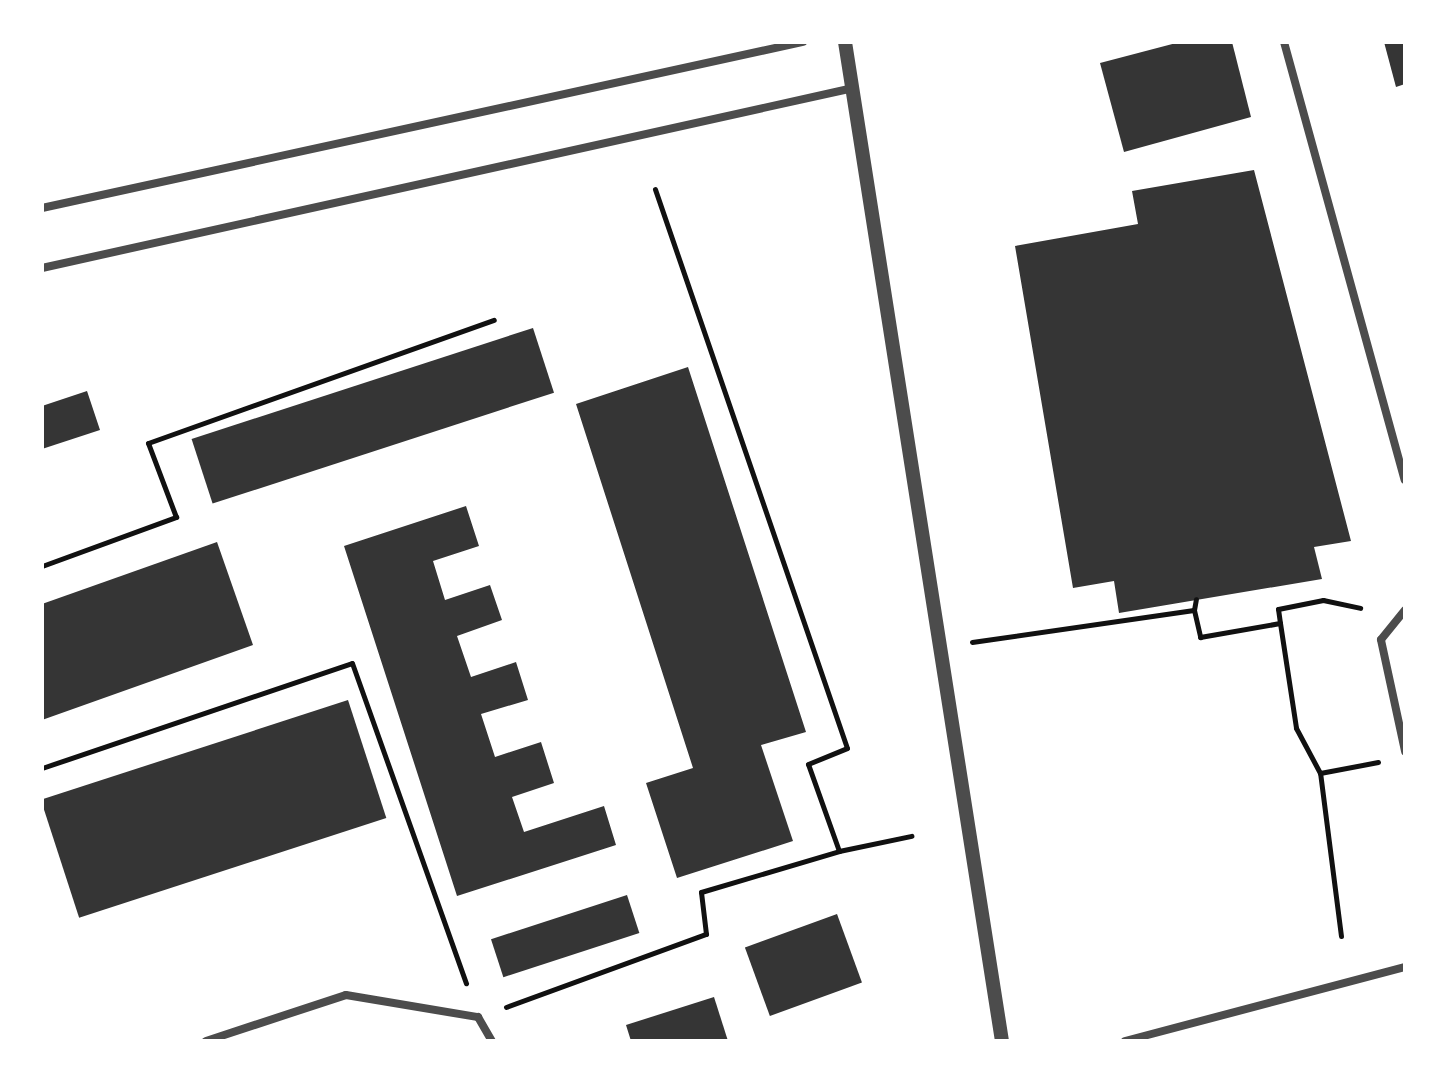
<!DOCTYPE html>
<html>
<head>
<meta charset="utf-8">
<style>
	body { margin:0 }
	#map { position:relative; width:1447px; height:1083px; overflow:hidden; background:#fff; font-family:"Nunito Sans",sans-serif }
	div>[style] { position:absolute }
	.building>* { inset:0; background:#353535; transform-origin:0 0 }
	.path>* { height:5px; margin:-2.5px; padding:0 2.5px; transform-origin:2.5px; border-radius:2.5px; background:#111 }
	.minor>* { height:8px; margin:-4px; padding:0 4px; transform-origin:4px; border-radius:4px; background:#4c4c4c }
	.tertiary>* { height:14px; margin:-7px; padding:0 7px; transform-origin:7px; border-radius:7px; background:#4c4c4c }
	span { translate:-50% -50%; white-space:nowrap; text-align:center; line-height:1.15; -webkit-text-stroke:7px #fff; paint-order:stroke }
	.frame { position:absolute; inset:0; border:44px solid #fff; pointer-events:none }
</style>
</head>
<body>
<div id="map">
	<div class="building">
		<div style="clip-path:polygon(1180px 42px,1232px 42px,1251px 117px,1124px 152px,1100px 63px)"></div>
		<div style="clip-path:polygon(1384px 42px,1405px 42px,1405px 84px,1396px 87px)"></div>
		<div style="clip-path:polygon(1254px 170px,1351px 541px,1314px 547px,1322px 579px,1119px 613px,1114px 581px,1073px 588px,1015px 246px,1138px 224px,1132px 191px)"></div>
		<div style="left:533px;top:328px;width:68px;height:359px;rotate:72deg"></div>
		<div style="clip-path:polygon(688px 367px,806px 732px,761px 745px,793px 841px,677px 878px,646px 783px,693px 768px,576px 404px)"></div>
		<div style="clip-path:polygon(87px 391px,100px 430px,42px 449px,42px 406px)"></div>
		<div style="clip-path:polygon(466px 506px,479px 546px,433px 561px,445px 600px,490px 585px,502px 620px,457px 636px,471px 677px,516px 662px,528px 700px,481px 714px,495px 757px,541px 742px,554px 783px,512px 797px,524px 832px,604px 806px,616px 845px,457px 896px,344px 546px)"></div>
		<div style="clip-path:polygon(217px 542px,253px 645px,42px 720px,42px 604px)"></div>
		<div style="left:348px;top:700px;width:124px;height:323px;rotate:72deg"></div>
		<div style="left:627px;top:895px;width:40px;height:143px;rotate:72deg"></div>
		<div style="left:837px;top:914px;width:73px;height:98px;rotate:70deg"></div>
		<div style="clip-path:polygon(714px 997px,728px 1041px,631px 1041px,626px 1025px)"></div>
	</div>
	<div class="path">
		<div style="left:42px;top:566px;width:143px;rotate:-20.1deg"></div>
		<div style="left:176px;top:517px;width:79px;rotate:-110.7deg"></div>
		<div style="left:148px;top:443px;width:367px;rotate:-19.6deg"></div>
		<div style="left:1194px;top:610px;width:28px;rotate:77deg"></div>
		<div style="left:1200px;top:637px;width:81px;rotate:-9.9deg"></div>
		<div style="left:1280px;top:623px;width:14px;rotate:-98deg"></div>
		<div style="left:1278px;top:609px;width:46px;rotate:-11.3deg"></div>
		<div style="left:1323px;top:600px;width:38px;rotate:12deg"></div>
		<div style="left:1280px;top:623px;width:106px;rotate:81.3deg"></div>
		<div style="left:1296px;top:728px;width:51px;rotate:61.9deg"></div>
		<div style="left:972px;top:642px;width:224px;rotate:-8.2deg"></div>
		<div style="left:1194px;top:610px;width:11px;rotate:-80deg"></div>
		<div style="left:42px;top:768px;width:327px;rotate:-18.7deg"></div>
		<div style="left:352px;top:663px;width:340px;rotate:70.4deg"></div>
		<div style="left:839px;top:851px;width:74px;rotate:-11.8deg"></div>
		<div style="left:1341px;top:936px;width:164px;rotate:-97.3deg"></div>
		<div style="left:1320px;top:773px;width:59px;rotate:-10.7deg"></div>
		<div style="left:506px;top:1007px;width:213px;rotate:-20.1deg"></div>
		<div style="left:706px;top:934px;width:42px;rotate:-96.8deg"></div>
		<div style="left:701px;top:892px;width:144px;rotate:-16.5deg"></div>
		<div style="left:839px;top:851px;width:92px;rotate:-109.6deg"></div>
		<div style="left:808px;top:764px;width:42px;rotate:-22.3deg"></div>
		<div style="left:847px;top:748px;width:591px;rotate:-108.96deg"></div>
	</div>
	<div class="minor">
		<div style="left:1284px;top:42px;width:454px;rotate:74.6deg"></div>
		<div style="left:42px;top:208px;width:779px;rotate:-12.31deg"></div>
		<div style="left:42px;top:268px;width:831px;rotate:-12.51deg"></div>
		<div style="left:1405px;top:610px;width:38px;rotate:129deg"></div>
		<div style="left:1381px;top:640px;width:114px;rotate:77.8deg"></div>
		<div style="left:206px;top:1041px;width:147px;rotate:-18.2deg"></div>
		<div style="left:346px;top:995px;width:134px;rotate:9.5deg"></div>
		<div style="left:478px;top:1017px;width:28px;rotate:60deg"></div>
		<div style="left:1125px;top:1041px;width:290px;rotate:-14.8deg"></div>
	</div>
	<div class="tertiary">
		<div style="left:845px;top:42px;width:1011px;rotate:81.07deg"></div>
	</div>
	<div class="frame"></div>
</div>
</body>
</html>
